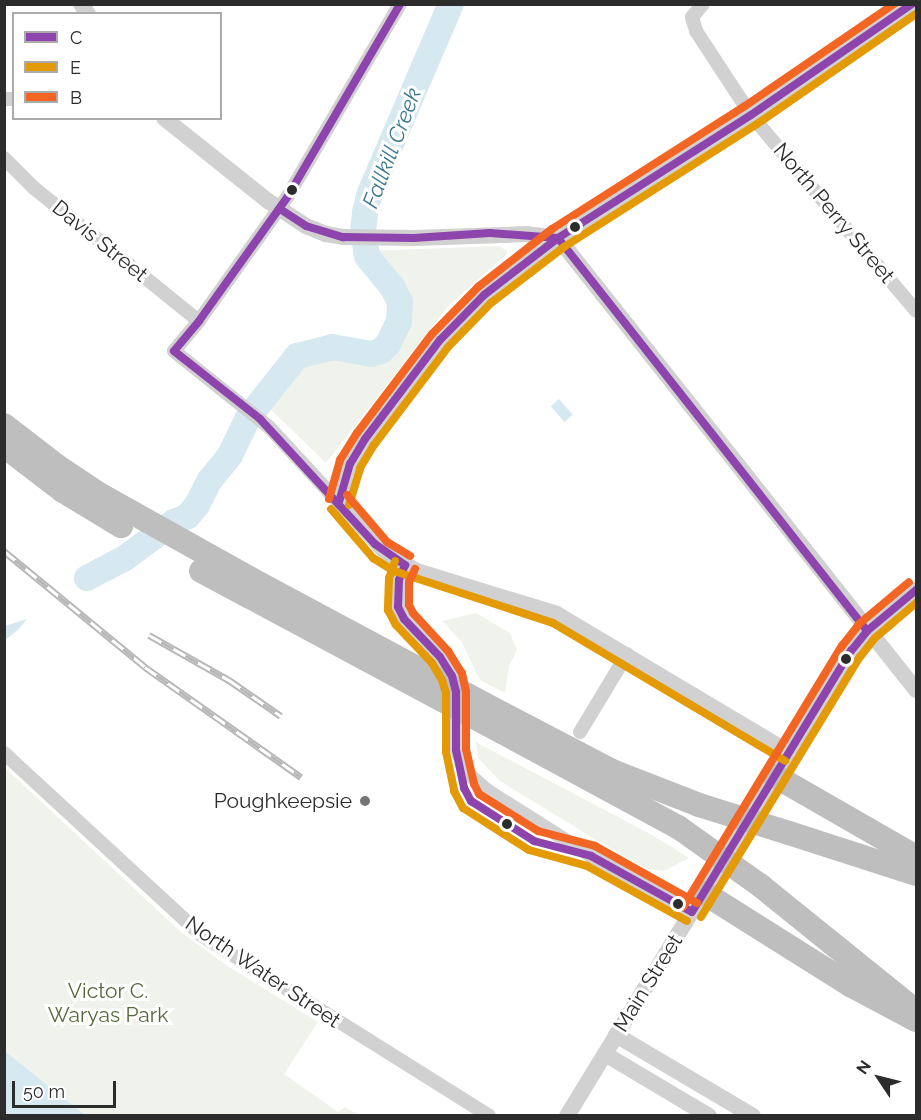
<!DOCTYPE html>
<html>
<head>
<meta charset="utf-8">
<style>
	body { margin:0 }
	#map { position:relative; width:921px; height:1120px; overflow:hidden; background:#fff; font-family:Raleway,sans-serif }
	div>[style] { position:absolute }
	.green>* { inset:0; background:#f0f3eb }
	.water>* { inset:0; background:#d6e9f0; transform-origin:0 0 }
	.river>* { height:26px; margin:-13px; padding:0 13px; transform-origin:13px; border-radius:13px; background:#d6e9f0 }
	.minor>* { height:14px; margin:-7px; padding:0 7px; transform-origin:7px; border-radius:7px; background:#d1d1d1 }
	.tertiary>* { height:16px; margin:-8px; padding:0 8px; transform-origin:8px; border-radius:8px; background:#d1d1d1 }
	.motorway>* { height:24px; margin:-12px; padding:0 12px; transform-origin:12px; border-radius:12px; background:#bebebe }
	.rail>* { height:7px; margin-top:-3.5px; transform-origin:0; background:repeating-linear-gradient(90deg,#fff 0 14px,#b8b8b8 0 28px); box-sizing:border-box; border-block:2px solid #b8b8b8 }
	.motorway-bridge>* { height:24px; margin:-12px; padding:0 12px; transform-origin:12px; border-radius:12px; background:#bebebe }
	.bus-1>* { height:8px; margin:-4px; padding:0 4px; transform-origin:4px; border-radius:4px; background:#8e44ad }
	.bus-2>* { height:8px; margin:-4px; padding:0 4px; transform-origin:4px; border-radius:4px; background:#e39a04 }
	.bus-3>* { height:8px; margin:-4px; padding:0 4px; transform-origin:4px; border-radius:4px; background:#f26522 }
	.dots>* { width:16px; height:16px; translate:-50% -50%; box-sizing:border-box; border:3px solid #fff; border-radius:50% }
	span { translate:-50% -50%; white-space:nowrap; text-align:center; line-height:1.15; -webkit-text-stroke:6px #fff; paint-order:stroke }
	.street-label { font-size:21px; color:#2c2c2c }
	.poi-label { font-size:21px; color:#2c2c2c }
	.right { translate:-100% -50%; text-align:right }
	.park-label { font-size:21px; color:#55683a }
	.water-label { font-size:22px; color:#3b778e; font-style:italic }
	.frame { position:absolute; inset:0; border:6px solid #2c2c2c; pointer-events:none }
	.legend { position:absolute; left:12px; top:12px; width:210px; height:108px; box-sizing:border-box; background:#fff; border:2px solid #ababab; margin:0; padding:8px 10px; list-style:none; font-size:18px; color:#2c2c2c }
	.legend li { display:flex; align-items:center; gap:12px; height:30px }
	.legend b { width:30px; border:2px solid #ababab }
	.north { position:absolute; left:849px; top:1048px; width:60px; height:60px; -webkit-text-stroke:4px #fff; paint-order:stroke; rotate:305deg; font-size:16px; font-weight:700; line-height:24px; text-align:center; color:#2c2c2c }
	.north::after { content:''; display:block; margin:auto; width:21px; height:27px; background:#2c2c2c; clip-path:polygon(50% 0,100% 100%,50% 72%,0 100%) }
	.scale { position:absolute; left:12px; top:1081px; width:104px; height:27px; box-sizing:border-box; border:3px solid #2c2c2c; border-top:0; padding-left:8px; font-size:18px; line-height:21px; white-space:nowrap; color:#2c2c2c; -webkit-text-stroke:4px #fff; paint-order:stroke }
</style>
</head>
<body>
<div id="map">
	<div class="green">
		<div style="clip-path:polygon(499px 246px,507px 251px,506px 255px,449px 305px,326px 463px,261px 400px,297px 357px,308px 351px,342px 347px,371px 354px,381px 351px,388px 344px,399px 321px,400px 302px,393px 288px,370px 261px,366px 251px)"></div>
		<div style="clip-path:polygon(476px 613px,510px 633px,517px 650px,509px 666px,505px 693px,480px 680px,461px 641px,442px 621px)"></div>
		<div style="clip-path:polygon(476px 742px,654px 836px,689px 858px,664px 871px,648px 869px,618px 853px,500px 781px,478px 758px)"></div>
		<div style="clip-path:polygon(4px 767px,181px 932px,226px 965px,318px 1022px,284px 1074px,338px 1112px,345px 1107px,359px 1115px,85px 1115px,5px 1051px)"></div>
	</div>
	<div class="water">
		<div style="left:559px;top:399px;width:21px;height:11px;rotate:49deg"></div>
		<div style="clip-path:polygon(27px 619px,18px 630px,5px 640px,5px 626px)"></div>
		<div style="clip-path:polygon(4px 1051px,5px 1051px,85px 1115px,5px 1115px)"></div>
	</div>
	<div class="river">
		<div style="left:87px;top:578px;width:43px;rotate:-27.8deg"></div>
		<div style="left:125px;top:558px;width:61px;rotate:-36.3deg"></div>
		<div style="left:174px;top:522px;width:15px;rotate:-23deg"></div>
		<div style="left:188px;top:516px;width:14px;rotate:-51deg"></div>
		<div style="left:197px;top:505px;width:28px;rotate:-63deg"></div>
		<div style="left:210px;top:480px;width:32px;rotate:-51deg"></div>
		<div style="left:230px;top:455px;width:41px;rotate:-64.1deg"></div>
		<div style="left:248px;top:418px;width:79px;rotate:-51.7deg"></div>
		<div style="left:297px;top:356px;width:36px;rotate:-14deg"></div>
		<div style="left:332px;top:347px;width:40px;rotate:10deg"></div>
		<div style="left:371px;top:354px;width:10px;rotate:-17deg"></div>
		<div style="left:381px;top:351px;width:10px;rotate:-45deg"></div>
		<div style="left:388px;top:344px;width:25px;rotate:-64deg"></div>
		<div style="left:399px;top:321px;width:19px;rotate:-87deg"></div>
		<div style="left:400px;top:302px;width:16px;rotate:-117deg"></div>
		<div style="left:393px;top:288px;width:41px;rotate:-129.1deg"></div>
		<div style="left:367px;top:256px;width:24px;rotate:-99deg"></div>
		<div style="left:363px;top:232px;width:19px;rotate:-84deg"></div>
		<div style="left:365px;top:213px;width:18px;rotate:-77deg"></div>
		<div style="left:369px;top:195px;width:208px;rotate:-66.8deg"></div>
	</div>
	<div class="minor">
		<div style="left:400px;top:4px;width:222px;rotate:120.3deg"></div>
		<div style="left:288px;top:196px;width:153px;rotate:125.5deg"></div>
		<div style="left:199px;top:321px;width:39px;rotate:130deg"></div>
		<div style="left:174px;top:351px;width:122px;rotate:38.7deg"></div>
		<div style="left:269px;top:427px;width:173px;rotate:47.3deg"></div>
		<div style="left:386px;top:554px;width:38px;rotate:27deg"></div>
		<div style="left:420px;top:571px;width:143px;rotate:17deg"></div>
		<div style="left:557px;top:613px;width:271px;rotate:30.8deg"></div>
		<div style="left:703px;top:4px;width:17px;rotate:130deg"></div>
		<div style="left:692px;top:17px;width:15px;rotate:74deg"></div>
		<div style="left:696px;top:31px;width:100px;rotate:56.8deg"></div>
		<div style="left:751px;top:115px;width:256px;rotate:49.9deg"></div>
		<div style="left:4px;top:99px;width:10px"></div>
		<div style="left:4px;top:158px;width:42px;rotate:45deg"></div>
		<div style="left:34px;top:188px;width:212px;rotate:38.9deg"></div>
		<div style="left:339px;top:502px;width:40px;rotate:-74deg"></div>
		<div style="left:350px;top:464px;width:29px;rotate:-59deg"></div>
		<div style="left:365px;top:439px;width:124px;rotate:-52.9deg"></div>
		<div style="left:440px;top:340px;width:63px;rotate:-45.6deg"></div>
		<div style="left:484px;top:295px;width:93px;rotate:-37.6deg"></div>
		<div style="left:558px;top:238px;width:229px;rotate:-32.5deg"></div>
		<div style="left:751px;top:115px;width:196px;rotate:-34.4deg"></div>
		<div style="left:405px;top:565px;width:16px;rotate:112deg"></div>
		<div style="left:399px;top:580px;width:27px;rotate:92deg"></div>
		<div style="left:398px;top:607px;width:13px;rotate:63deg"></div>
		<div style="left:404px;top:619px;width:52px;rotate:46.5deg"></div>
		<div style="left:440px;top:657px;width:22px;rotate:58deg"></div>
		<div style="left:452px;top:676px;width:16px;rotate:76deg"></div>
		<div style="left:456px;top:692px;width:52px;rotate:91.1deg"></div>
		<div style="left:455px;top:744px;width:29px;rotate:70deg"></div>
		<div style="left:465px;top:771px;width:30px;rotate:41deg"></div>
		<div style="left:488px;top:791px;width:122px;rotate:32.3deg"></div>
		<div style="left:591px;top:856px;width:115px;rotate:29deg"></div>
		<div style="left:580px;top:732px;width:91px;rotate:-58.9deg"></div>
		<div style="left:4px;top:753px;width:268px;rotate:42.7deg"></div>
		<div style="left:201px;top:935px;width:340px;rotate:32.1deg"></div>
	</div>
	<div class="tertiary">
		<div style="left:81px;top:4px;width:12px;rotate:55deg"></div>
		<div style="left:164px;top:118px;width:133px;rotate:38.6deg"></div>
		<div style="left:268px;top:201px;width:45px;rotate:33.3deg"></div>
		<div style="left:306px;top:226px;width:22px;rotate:22deg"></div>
		<div style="left:326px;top:234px;width:17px;rotate:10deg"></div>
		<div style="left:343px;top:237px;width:71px;rotate:0.8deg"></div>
		<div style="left:414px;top:238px;width:112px;rotate:-2deg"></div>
		<div style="left:526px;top:234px;width:32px;rotate:7deg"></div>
		<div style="left:558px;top:238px;width:577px;rotate:51.62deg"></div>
		<div style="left:616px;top:1035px;width:159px;rotate:30.6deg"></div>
		<div style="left:605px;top:1054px;width:121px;rotate:30.8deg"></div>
		<div style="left:567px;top:1116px;width:545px;rotate:-58.59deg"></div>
		<div style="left:851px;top:651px;width:26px;rotate:-51deg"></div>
		<div style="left:867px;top:631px;width:64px;rotate:-39.9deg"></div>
	</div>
	<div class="motorway">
		<div style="left:4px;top:425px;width:67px;rotate:37.7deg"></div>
		<div style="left:57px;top:466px;width:50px;rotate:33.7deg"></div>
		<div style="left:99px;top:494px;width:174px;rotate:29.2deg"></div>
		<div style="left:4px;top:446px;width:74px;rotate:37.3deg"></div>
		<div style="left:63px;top:491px;width:68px;rotate:31.1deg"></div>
		<div style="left:201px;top:571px;width:55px;rotate:28deg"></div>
		<div style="left:503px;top:714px;width:123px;rotate:27.6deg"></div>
		<div style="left:612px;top:771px;width:93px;rotate:21.3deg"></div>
		<div style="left:502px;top:732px;width:200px;rotate:28.4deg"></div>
		<div style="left:775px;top:776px;width:163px;rotate:29.9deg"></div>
		<div style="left:789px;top:833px;width:133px;rotate:17.9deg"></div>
		<div style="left:761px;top:886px;width:186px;rotate:38.9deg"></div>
		<div style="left:704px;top:893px;width:173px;rotate:32.2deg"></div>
		<div style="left:850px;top:985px;width:75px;rotate:27.9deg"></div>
	</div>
	<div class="rail">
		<div style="left:4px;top:551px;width:183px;rotate:39.4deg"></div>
		<div style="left:145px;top:667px;width:191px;rotate:35.2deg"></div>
		<div style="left:149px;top:635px;width:92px;rotate:29.4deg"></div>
		<div style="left:229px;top:680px;width:63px;rotate:34.7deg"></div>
	</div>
	<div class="motorway-bridge">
		<div style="left:251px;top:579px;width:286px;rotate:28.2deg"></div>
		<div style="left:250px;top:597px;width:286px;rotate:28.2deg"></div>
		<div style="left:699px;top:805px;width:94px;rotate:17.3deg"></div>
		<div style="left:678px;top:827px;width:102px;rotate:35.4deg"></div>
	</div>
	<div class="bus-1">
		<div style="left:280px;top:209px;width:31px;rotate:33deg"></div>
		<div style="left:306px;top:226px;width:39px;rotate:17deg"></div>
		<div style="left:343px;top:237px;width:71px;rotate:0.8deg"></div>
		<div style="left:414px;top:238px;width:76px;rotate:-3.8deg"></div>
		<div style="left:490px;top:233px;width:68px;rotate:4.2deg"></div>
		<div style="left:558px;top:238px;width:500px;rotate:51.8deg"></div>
		<div style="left:174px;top:351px;width:39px;rotate:-50deg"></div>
		<div style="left:199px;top:321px;width:153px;rotate:-54.5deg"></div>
		<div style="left:288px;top:196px;width:222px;rotate:-59.7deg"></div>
		<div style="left:174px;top:351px;width:110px;rotate:38.3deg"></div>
		<div style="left:260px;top:419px;width:170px;rotate:47.4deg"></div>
		<div style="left:375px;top:544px;width:37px;rotate:35deg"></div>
		<div style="left:339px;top:502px;width:40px;rotate:-74deg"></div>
		<div style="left:350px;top:464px;width:29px;rotate:-59deg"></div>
		<div style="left:365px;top:439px;width:124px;rotate:-52.9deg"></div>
		<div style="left:440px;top:340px;width:63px;rotate:-45.6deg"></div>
		<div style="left:484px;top:295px;width:93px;rotate:-37.6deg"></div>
		<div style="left:558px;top:238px;width:229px;rotate:-32.5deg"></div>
		<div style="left:751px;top:115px;width:196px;rotate:-34.6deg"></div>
		<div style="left:405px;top:565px;width:16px;rotate:112deg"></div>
		<div style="left:399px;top:580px;width:27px;rotate:92deg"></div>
		<div style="left:398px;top:607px;width:13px;rotate:63deg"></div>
		<div style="left:404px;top:619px;width:52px;rotate:46.5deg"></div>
		<div style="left:440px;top:657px;width:22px;rotate:58deg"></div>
		<div style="left:452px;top:676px;width:16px;rotate:76deg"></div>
		<div style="left:456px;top:692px;width:58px;rotate:90deg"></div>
		<div style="left:456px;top:750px;width:39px;rotate:78deg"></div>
		<div style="left:464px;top:788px;width:15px;rotate:62deg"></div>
		<div style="left:471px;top:801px;width:75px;rotate:32.4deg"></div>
		<div style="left:534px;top:841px;width:59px;rotate:14.7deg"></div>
		<div style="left:591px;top:856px;width:115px;rotate:29deg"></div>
		<div style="left:692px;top:912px;width:306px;rotate:-58.7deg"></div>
		<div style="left:851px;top:651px;width:26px;rotate:-51deg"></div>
		<div style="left:867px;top:631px;width:64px;rotate:-39.9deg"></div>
	</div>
	<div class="bus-2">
		<div style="left:349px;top:505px;width:39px;rotate:-73deg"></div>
		<div style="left:360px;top:468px;width:27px;rotate:-59deg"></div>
		<div style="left:374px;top:445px;width:123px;rotate:-52.9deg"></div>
		<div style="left:448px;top:347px;width:62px;rotate:-45.7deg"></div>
		<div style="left:491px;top:303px;width:92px;rotate:-37.5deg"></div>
		<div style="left:564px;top:247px;width:229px;rotate:-32.5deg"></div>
		<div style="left:757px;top:124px;width:193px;rotate:-34.7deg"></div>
		<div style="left:331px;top:509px;width:65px;rotate:49.4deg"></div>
		<div style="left:373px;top:558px;width:25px;rotate:32deg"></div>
		<div style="left:394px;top:571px;width:167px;rotate:18.1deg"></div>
		<div style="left:553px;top:623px;width:270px;rotate:30.7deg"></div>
		<div style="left:395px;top:561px;width:18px;rotate:109deg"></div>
		<div style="left:389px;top:578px;width:32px;rotate:92deg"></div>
		<div style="left:388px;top:610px;width:17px;rotate:62deg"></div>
		<div style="left:396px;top:625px;width:52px;rotate:46.5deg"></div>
		<div style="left:432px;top:663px;width:20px;rotate:60deg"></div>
		<div style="left:442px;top:680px;width:14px;rotate:73deg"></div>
		<div style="left:446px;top:693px;width:59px;rotate:90deg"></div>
		<div style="left:446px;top:752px;width:40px;rotate:78deg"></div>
		<div style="left:454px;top:791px;width:19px;rotate:62deg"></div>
		<div style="left:463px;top:808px;width:78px;rotate:32.5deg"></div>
		<div style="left:529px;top:850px;width:60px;rotate:15.4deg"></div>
		<div style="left:587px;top:866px;width:114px;rotate:28.8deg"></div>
		<div style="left:701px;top:917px;width:305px;rotate:-58.6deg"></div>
		<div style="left:860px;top:657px;width:24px;rotate:-52deg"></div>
		<div style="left:875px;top:638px;width:54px;rotate:-40.5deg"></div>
	</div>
	<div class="bus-3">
		<div style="left:347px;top:495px;width:62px;rotate:49.6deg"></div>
		<div style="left:387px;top:542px;width:27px;rotate:31deg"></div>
		<div style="left:329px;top:499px;width:41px;rotate:-74.2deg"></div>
		<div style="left:340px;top:460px;width:32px;rotate:-58deg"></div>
		<div style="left:357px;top:433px;width:124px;rotate:-52.9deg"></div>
		<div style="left:432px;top:334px;width:66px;rotate:-45.6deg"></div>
		<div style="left:478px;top:287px;width:94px;rotate:-38.1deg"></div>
		<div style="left:552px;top:229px;width:229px;rotate:-32.5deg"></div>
		<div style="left:745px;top:106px;width:181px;rotate:-34.4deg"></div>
		<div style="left:415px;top:569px;width:14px;rotate:115deg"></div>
		<div style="left:409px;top:582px;width:23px;rotate:90deg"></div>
		<div style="left:409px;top:605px;width:9px;rotate:63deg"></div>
		<div style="left:413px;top:613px;width:52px;rotate:47.4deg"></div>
		<div style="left:448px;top:651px;width:26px;rotate:58deg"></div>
		<div style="left:462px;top:673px;width:19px;rotate:78deg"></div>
		<div style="left:466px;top:692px;width:57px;rotate:90deg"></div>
		<div style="left:466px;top:749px;width:36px;rotate:77deg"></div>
		<div style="left:474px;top:784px;width:11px;rotate:63deg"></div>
		<div style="left:479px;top:794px;width:70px;rotate:32.1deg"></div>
		<div style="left:538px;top:831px;width:59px;rotate:14.7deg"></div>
		<div style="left:595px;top:846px;width:117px;rotate:29.2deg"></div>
		<div style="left:683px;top:907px;width:306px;rotate:-58.7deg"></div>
		<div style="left:842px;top:646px;width:28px;rotate:-52deg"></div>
		<div style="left:859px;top:624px;width:65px;rotate:-40deg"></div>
	</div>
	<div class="dots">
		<div style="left:292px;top:190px;background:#2c2c2c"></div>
		<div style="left:575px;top:227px;background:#2c2c2c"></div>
		<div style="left:846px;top:659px;background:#2c2c2c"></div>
		<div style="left:365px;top:801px;background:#767676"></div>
		<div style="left:507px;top:824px;background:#2c2c2c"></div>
		<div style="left:678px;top:904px;background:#2c2c2c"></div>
	</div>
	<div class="street-label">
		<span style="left:834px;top:213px;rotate:50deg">North Perry Street</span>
		<span style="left:100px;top:241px;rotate:39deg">Davis Street</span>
		<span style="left:263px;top:972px;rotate:34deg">North Water Street</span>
		<span style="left:648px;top:983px;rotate:-58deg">Main Street</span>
	</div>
	<div class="poi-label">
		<span class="right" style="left:352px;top:801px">Poughkeepsie</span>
	</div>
	<div class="park-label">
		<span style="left:108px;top:1003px">Victor C.<br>Waryas Park</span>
	</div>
	<div class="water-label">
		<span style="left:392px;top:148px;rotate:-69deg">Fallkill Creek</span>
	</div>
	<div class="frame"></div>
	<ul class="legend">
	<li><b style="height:8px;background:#8e44ad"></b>C</li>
	<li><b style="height:8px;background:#e39a04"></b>E</li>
	<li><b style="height:8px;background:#f26522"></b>B</li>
	</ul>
	<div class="north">N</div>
	<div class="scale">50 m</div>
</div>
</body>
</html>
